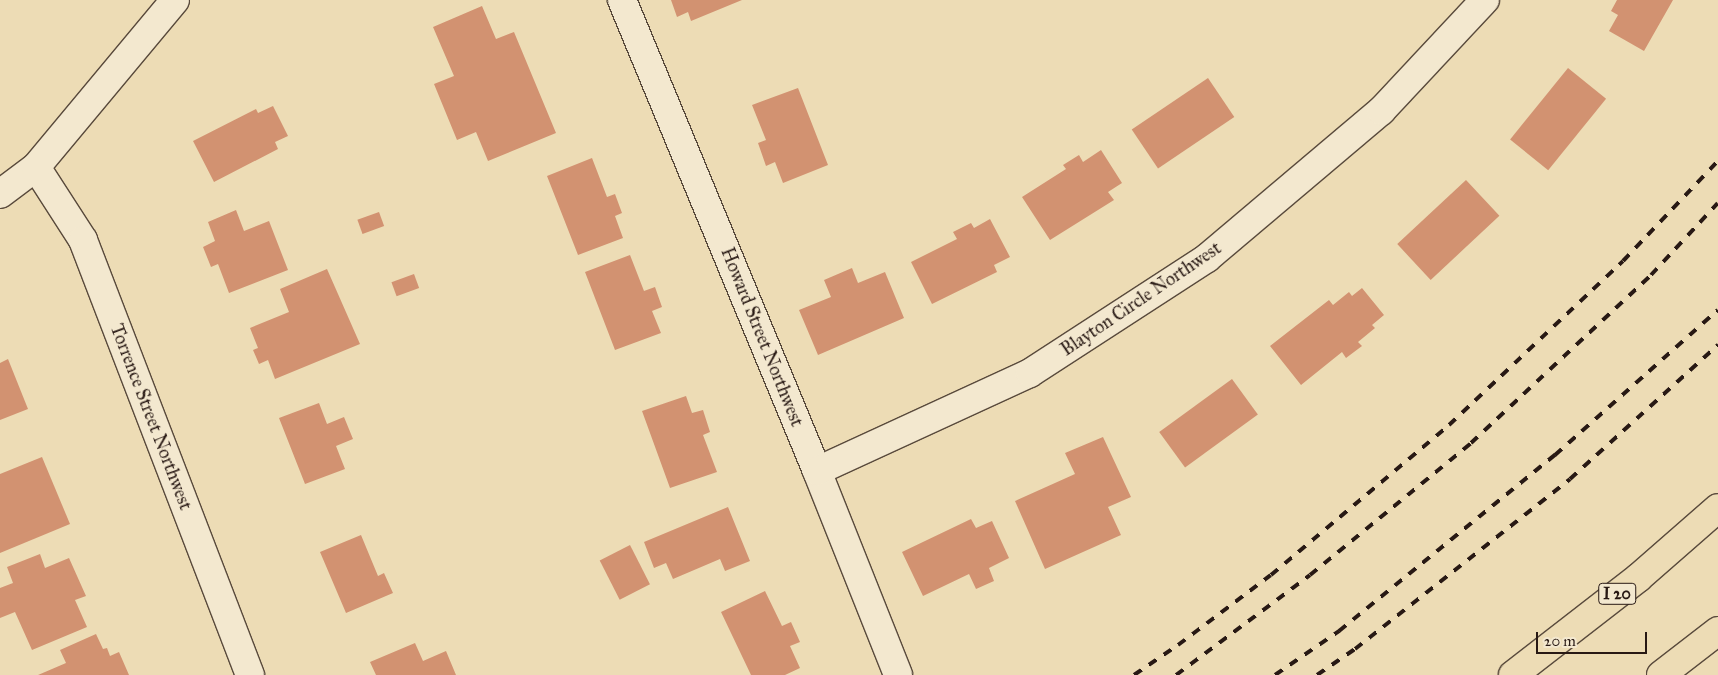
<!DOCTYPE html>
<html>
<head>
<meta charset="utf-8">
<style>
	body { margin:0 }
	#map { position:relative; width:1718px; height:675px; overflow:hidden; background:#eddcb5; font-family:"IM FELL Great Primer",serif }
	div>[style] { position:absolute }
	.building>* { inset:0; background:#d29271; transform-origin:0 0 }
	.roads { filter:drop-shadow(1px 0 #594a3c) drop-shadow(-1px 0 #594a3c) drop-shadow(0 1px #594a3c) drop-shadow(0 -1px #594a3c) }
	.street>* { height:28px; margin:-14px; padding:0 14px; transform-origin:14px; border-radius:14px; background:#f3e8cf }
	.highway>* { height:28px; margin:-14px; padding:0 14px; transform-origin:14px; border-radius:14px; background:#eddcb5 }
	.rail>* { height:4px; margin-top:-2px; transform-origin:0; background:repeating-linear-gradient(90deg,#281914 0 9px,transparent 0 18px) }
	span { translate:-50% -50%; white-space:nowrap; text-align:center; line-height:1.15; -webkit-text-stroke:4px #f3e8cf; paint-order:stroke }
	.shield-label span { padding:1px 4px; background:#f3e8cf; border:1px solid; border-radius:4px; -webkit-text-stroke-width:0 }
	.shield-label { font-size:16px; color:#281914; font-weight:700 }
	.street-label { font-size:18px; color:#281914 }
	.scale { position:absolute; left:1536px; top:632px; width:111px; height:22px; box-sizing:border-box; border:2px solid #281914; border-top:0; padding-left:6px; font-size:15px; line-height:18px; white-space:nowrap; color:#281914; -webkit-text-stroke:4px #f3e8cf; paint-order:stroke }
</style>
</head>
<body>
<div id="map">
	<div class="building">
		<div style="clip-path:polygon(671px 0,742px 0,691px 21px,688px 12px,677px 17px)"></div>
		<div style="clip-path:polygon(1617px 0,1673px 0,1644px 51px,1609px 31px,1618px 15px,1611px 11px)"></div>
		<div style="clip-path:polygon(482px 6px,496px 39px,514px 32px,556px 133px,488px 161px,476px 132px,457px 140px,434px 84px,454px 76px,433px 27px)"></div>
		<div style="left:1568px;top:68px;width:49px;height:92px;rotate:39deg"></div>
		<div style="left:1208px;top:78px;width:47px;height:92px;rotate:56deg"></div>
		<div style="clip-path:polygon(798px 88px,828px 165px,783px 183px,775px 162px,766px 166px,758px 143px,766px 140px,752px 105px)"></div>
		<div style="clip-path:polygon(273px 106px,288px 136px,275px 142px,278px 149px,214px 182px,193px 141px,256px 109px,258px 113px)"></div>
		<div style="clip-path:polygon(1101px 150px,1122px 183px,1108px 192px,1114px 200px,1050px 240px,1022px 197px,1066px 169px,1063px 165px,1079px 155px,1083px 162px)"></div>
		<div style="clip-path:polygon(592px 158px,607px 197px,615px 194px,622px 213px,615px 216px,623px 238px,578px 255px,547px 176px)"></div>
		<div style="left:1466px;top:180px;width:49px;height:94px;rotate:47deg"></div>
		<div style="clip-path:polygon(236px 210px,244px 231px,269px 221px,288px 270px,229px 293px,218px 264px,211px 267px,203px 247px,215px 241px,208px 222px)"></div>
		<div style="left:379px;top:212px;width:15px;height:23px;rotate:70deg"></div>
		<div style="clip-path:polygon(990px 219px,1010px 257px,994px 265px,997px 272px,932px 304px,911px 262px,957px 239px,953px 232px,971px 223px,974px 228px)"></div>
		<div style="clip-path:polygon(630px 255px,644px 291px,655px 287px,662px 307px,652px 311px,661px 333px,615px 350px,585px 272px)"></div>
		<div style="clip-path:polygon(852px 268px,858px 283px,885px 272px,904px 318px,818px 355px,799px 310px,831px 297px,824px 280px)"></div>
		<div style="clip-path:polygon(327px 269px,360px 344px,275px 379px,268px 360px,259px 364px,253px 350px,258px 348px,250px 328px,289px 312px,280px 289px)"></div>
		<div style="left:414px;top:274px;width:15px;height:24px;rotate:70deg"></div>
		<div style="clip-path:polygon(1362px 288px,1384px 315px,1372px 325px,1375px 328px,1358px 342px,1362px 346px,1346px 358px,1342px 352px,1301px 385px,1270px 346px,1329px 300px,1333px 305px,1349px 292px,1352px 296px)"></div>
		<div style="clip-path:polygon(8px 359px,28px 409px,0 420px,0 363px)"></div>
		<div style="left:1232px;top:379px;width:44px;height:90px;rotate:54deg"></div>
		<div style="clip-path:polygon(686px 396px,692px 413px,703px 410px,710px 432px,703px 435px,717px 472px,670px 488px,642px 411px)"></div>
		<div style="clip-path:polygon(319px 403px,327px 424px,344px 417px,353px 439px,336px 446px,345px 469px,305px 484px,279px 418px)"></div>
		<div style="clip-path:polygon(1103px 437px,1131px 497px,1108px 507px,1121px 535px,1045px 569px,1015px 501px,1075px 474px,1065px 453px)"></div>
		<div style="clip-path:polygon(42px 457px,70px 524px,0 553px,0 474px)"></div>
		<div style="clip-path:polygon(728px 507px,750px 561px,725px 571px,720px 559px,673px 579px,666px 563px,654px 568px,644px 542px)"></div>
		<div style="clip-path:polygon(971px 519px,976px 528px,992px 521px,1009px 558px,989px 568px,994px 581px,976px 589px,969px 574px,923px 596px,902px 552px)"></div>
		<div style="clip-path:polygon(361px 535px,378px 576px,384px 573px,393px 593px,346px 613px,320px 552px)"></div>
		<div style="left:630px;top:545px;width:44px;height:34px;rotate:63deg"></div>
		<div style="clip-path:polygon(40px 554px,45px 568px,69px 558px,86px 596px,75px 600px,87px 627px,32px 650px,15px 612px,0 618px,0 588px,13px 583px,7px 567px)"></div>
		<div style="clip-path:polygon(765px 591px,782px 626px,791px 622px,800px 642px,790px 646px,800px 668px,785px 675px,751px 675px,721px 612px)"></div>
		<div style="clip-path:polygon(96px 634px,103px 649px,107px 648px,110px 656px,119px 652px,129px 675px,38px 675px,66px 663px,60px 650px)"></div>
		<div style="clip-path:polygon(415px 643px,423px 661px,446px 651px,456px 675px,376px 675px,370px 662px)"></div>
	</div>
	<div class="roads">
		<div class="street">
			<div style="left:622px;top:0;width:510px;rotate:67.51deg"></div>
			<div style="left:817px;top:471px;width:219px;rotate:68.3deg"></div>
			<div style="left:36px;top:167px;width:87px;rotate:57.2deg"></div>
			<div style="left:83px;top:240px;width:466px;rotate:69deg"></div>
			<div style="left:0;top:194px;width:45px;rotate:-36.9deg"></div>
			<div style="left:36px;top:167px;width:217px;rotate:-50.2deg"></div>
			<div style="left:817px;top:471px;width:234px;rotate:-24.7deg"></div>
			<div style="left:1030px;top:373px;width:211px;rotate:-33deg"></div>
			<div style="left:1207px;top:258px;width:228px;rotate:-40.2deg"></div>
			<div style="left:1381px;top:111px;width:152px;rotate:-46.9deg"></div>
		</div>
		<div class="highway">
			<div style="left:1513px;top:675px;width:158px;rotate:-37.8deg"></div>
			<div style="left:1638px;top:578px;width:106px;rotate:-41.2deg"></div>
			<div style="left:1661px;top:675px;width:72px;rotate:-37.7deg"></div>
		</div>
	</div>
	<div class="rail">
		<div style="left:1134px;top:675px;width:53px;rotate:-34.3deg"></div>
		<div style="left:1178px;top:645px;width:116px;rotate:-37deg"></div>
		<div style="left:1271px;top:575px;width:233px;rotate:-40.1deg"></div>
		<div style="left:1449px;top:425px;width:239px;rotate:-43.3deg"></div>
		<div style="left:1623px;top:261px;width:138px;rotate:-46.5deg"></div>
		<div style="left:1176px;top:675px;width:167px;rotate:-36.7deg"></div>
		<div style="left:1310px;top:575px;width:208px;rotate:-39.3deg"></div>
		<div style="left:1471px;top:443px;width:246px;rotate:-43deg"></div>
		<div style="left:1651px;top:275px;width:98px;rotate:-47.1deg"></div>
		<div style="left:1275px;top:675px;width:78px;rotate:-34.5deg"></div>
		<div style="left:1339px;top:631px;width:279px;rotate:-39.2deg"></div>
		<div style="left:1555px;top:455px;width:218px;rotate:-41.7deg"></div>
		<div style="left:1317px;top:675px;width:46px;rotate:-34.4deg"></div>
		<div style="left:1355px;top:649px;width:274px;rotate:-38.3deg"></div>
		<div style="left:1570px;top:479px;width:200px;rotate:-42.2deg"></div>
	</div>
	<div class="shield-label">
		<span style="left:1617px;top:594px">I 20</span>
	</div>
	<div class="street-label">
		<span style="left:1141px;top:299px;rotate:-34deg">Blayton Circle Northwest</span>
		<span style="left:762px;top:337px;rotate:68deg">Howard Street Northwest</span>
		<span style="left:151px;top:417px;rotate:69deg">Torrence Street Northwest</span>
	</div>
	<div class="scale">20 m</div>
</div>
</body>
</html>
